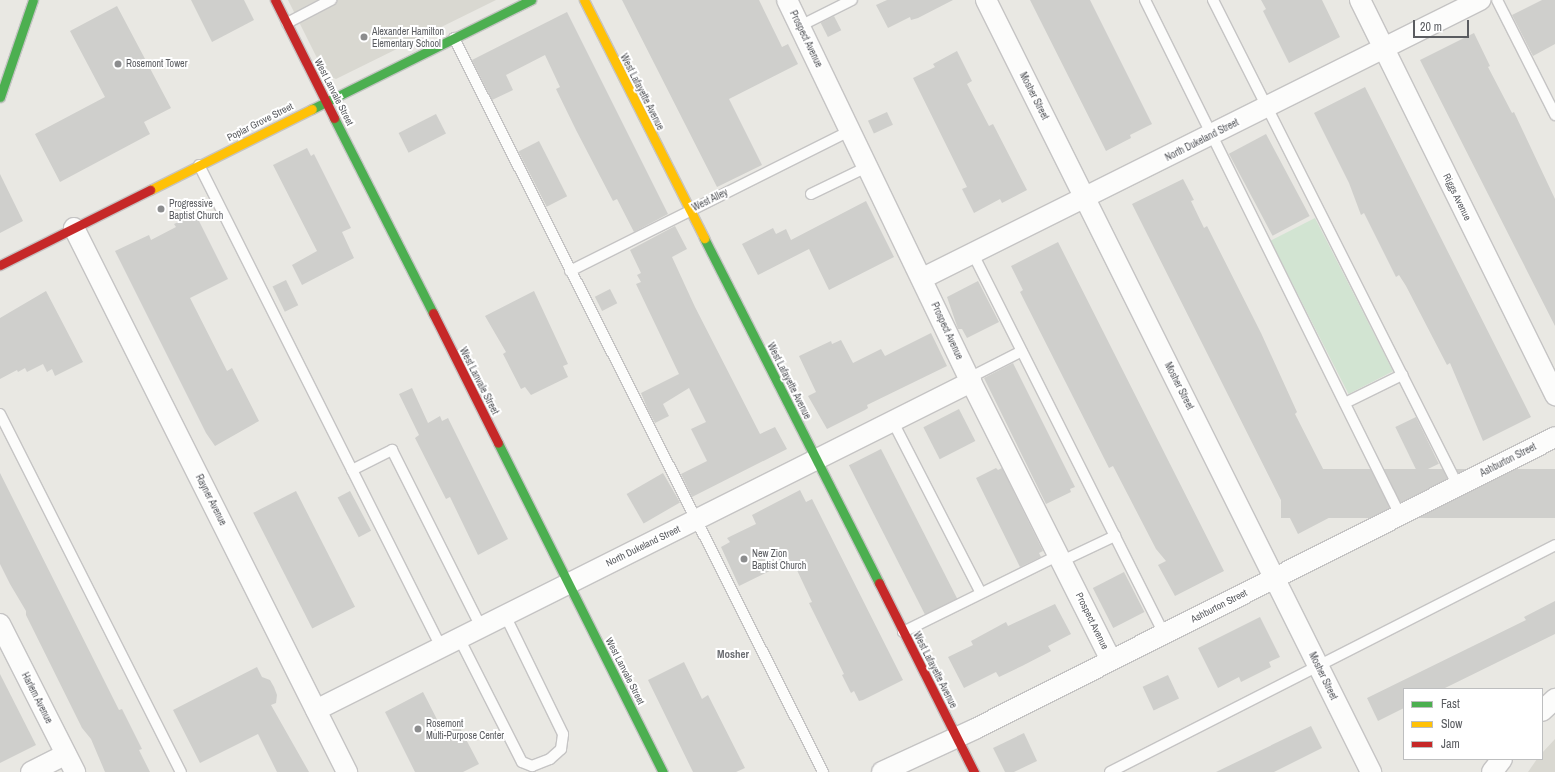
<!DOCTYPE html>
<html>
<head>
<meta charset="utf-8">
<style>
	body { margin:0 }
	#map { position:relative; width:1555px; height:772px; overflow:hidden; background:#e9e8e3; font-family:"Archivo Narrow",sans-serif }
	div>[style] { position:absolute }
	.education>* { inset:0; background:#d9d8d1 }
	.green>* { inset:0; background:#d2e4d2; transform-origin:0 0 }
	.building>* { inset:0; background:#cfcfcc; transform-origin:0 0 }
	.roads { filter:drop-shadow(1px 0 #c5c4c4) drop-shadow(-1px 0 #c5c4c4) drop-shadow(0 1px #c5c4c4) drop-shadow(0 -1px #c5c4c4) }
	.lane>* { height:10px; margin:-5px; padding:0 5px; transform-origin:5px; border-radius:5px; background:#fcfcfb }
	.street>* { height:20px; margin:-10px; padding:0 10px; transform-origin:10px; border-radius:10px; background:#fcfcfb }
	.fast>* { height:9px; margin:-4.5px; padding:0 4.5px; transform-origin:4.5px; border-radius:4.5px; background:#4caf50 }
	.slow>* { height:9px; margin:-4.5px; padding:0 4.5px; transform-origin:4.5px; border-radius:4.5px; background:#ffc107 }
	.jam>* { height:9px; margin:-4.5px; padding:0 4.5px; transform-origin:4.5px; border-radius:4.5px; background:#c62828 }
	.dots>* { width:11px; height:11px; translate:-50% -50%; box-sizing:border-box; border:2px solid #fff; border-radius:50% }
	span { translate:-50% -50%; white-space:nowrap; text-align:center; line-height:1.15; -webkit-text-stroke:4px #fff; paint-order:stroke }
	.poi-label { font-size:10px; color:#5a5c60 }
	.left { translate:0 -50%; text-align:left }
	.street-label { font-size:10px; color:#5a5c60 }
	.neighbourhood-label { font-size:11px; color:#6b6d72; font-weight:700 }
	.legend { position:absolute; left:1403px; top:688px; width:140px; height:72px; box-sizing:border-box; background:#fff; border:1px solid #bdbebf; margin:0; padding:5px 7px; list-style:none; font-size:12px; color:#5a5c60 }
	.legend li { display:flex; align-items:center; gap:8px; height:20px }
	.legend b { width:20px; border:1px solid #bdbebf }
	.scale { position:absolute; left:1413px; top:20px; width:56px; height:18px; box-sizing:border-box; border:2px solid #5a5c60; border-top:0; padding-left:5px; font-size:12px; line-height:14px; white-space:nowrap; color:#5a5c60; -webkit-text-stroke:3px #fff; paint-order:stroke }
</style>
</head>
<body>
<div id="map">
	<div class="education">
		<div style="clip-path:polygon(288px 0,496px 0,336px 79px,325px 74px)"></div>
		<div style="clip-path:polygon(1555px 739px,1555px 772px,1528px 772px,1537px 759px,1542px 759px,1542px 753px)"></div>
	</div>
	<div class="green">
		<div style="left:1315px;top:218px;width:172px;height:50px;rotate:63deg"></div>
	</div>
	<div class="building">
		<div style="clip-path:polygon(191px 0,244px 0,254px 20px,212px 42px)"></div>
		<div style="clip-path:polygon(622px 0,759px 0,782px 47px,788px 44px,798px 64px,729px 99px,762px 165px,717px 187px)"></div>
		<div style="clip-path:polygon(887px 0,953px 0,918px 18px,911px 20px,910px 17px,888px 28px,876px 5px)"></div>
		<div style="clip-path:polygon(1030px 0,1090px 0,1152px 124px,1130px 135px,1131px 138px,1106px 151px)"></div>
		<div style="clip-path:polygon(1261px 0,1322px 0,1340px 37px,1289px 63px,1263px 11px,1266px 9px)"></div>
		<div style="clip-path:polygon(1542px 0,1555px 0,1555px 44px,1533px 56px,1512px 15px)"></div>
		<div style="clip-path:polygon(117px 6px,171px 108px,144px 122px,150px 134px,60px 182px,35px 134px,105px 97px,70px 31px)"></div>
		<div style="clip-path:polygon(567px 12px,668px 214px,634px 232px,617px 199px,613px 201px,576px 130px,556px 89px,560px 87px,545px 55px,506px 75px,513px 90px,492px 100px,472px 60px)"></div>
		<div style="left:834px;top:16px;width:16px;height:15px;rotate:63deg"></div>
		<div style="clip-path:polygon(1474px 33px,1490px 66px,1488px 67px,1512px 113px,1514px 112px,1555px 199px,1555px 326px,1420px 60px)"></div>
		<div style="clip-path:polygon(957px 51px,972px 81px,967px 84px,989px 126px,993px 124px,1027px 190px,1002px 203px,1000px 199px,974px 213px,962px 189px,967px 187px,913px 78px,935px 67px,933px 64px)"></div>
		<div style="clip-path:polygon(1365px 87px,1531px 417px,1483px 441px,1450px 363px,1447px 365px,1406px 286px,1399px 275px,1396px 277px,1364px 213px,1361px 215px,1349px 183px,1314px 113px)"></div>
		<div style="left:887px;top:112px;width:14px;height:21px;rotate:65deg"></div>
		<div style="left:436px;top:114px;width:22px;height:42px;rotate:63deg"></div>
		<div style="left:1266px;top:134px;width:93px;height:42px;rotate:62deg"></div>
		<div style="left:539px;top:141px;width:62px;height:23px;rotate:63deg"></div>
		<div style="clip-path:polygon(307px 148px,311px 156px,314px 154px,351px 228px,342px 232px,354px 258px,302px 285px,292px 265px,317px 251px,273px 165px)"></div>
		<div style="clip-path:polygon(0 174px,23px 221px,0 233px)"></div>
		<div style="clip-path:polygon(1183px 179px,1194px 200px,1191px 201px,1204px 228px,1207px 226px,1261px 333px,1297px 412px,1295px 414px,1344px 510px,1298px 534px,1132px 204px)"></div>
		<div style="clip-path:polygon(866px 201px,894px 257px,829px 290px,809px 249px,758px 275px,742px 244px,773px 228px,776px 234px,786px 229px,791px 240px)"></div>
		<div style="clip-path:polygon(197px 217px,228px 279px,190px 298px,227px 371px,232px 368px,259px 421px,215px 446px,206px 433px,115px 251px,149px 235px,151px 240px,176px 227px,174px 224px,187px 218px,189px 221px)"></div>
		<div style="clip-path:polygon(675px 226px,687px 249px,672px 257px,695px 307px,760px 434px,775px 427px,787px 449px,692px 497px,681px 474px,707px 461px,691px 429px,706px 422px,689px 388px,663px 404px,669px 416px,655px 423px,648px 410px,641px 393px,679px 374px,636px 284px,641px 282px,637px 275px,641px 273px,630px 250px)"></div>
		<div style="clip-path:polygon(1058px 242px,1224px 571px,1175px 596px,1158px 565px,1166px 561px,1156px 549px,1113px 466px,1109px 468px,1020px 292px,1023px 290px,1011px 266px)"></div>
		<div style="left:286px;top:280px;width:28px;height:15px;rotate:64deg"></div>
		<div style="clip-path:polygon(978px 281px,999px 322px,967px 338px,962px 329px,958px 329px,947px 297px)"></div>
		<div style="left:610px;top:289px;width:16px;height:17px;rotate:63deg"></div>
		<div style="clip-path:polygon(46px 291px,83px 362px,55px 376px,52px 369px,47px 372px,43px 364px,27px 372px,25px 368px,18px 372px,17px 370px,0 379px,0 318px)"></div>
		<div style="clip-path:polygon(534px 291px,568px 364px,563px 366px,568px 377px,531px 395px,525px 387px,521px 389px,503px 354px,506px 352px,485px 316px)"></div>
		<div style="clip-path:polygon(931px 333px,947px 366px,867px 405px,868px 408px,865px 410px,827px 429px,808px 396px,816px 392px,799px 356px,831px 341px,832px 344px,841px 340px,853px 363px,881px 349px,885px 356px)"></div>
		<div style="clip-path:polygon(1013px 363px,1075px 487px,1070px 489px,1071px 492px,1046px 504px,984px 378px)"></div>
		<div style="clip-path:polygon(412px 388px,428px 423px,440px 416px,442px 421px,448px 418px,508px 539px,478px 555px,450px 497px,446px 499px,415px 438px,419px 435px,399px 394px)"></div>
		<div style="left:959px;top:409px;width:36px;height:40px;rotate:63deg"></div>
		<div style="left:1416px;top:417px;width:52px;height:23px;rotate:64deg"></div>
		<div style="left:881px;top:449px;width:168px;height:36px;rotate:63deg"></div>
		<div style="clip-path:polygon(996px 468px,998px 470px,1002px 468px,1043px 551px,1039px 553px,1041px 557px,1020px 567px,976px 478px)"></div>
		<div style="left:1555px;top:469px;width:49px;height:274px;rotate:90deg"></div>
		<div style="clip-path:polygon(0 473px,119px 710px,122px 709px,142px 749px,139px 750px,150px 772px,105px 772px,91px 739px,82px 728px,26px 615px,26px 611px,10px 584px,0 564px)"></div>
		<div style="left:663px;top:473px;width:34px;height:42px;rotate:60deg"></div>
		<div style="clip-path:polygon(800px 490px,806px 502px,812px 499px,903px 680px,863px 700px,859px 701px,854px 691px,851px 693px,842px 675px,844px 674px,809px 603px,812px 602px,796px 568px,792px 570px,788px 562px,739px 586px,721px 547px,730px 542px,727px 538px,756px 524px,752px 515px)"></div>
		<div style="left:296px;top:491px;width:130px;height:48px;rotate:63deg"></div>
		<div style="left:350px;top:491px;width:45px;height:14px;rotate:62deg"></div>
		<div style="left:1124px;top:572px;width:45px;height:35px;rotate:63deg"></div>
		<div style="clip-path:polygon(1555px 601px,1555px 634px,1443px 689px,1404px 689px,1404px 708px,1378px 721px,1367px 698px,1526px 620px,1524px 617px)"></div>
		<div style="clip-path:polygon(1055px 604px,1071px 634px,1048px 646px,1051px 651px,1022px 666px,999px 677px,996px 672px,964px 688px,948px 657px,973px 645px,971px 641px,1006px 622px,1008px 626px)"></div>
		<div style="clip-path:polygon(1260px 617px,1280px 657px,1269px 662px,1271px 667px,1241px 682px,1239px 677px,1218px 688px,1198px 648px)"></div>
		<div style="clip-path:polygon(684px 662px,702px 699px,708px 695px,745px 768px,736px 772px,693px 772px,648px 680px)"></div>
		<div style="clip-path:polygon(257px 667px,262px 677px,270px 680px,274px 687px,277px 695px,276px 703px,271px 705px,309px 772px,277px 772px,258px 734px,200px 763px,173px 710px)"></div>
		<div style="clip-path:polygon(0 674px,36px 745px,0 763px)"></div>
		<div style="left:1168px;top:675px;width:26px;height:28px;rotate:65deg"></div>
		<div style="clip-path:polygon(423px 692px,444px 733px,459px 726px,479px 764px,463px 772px,415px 772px,385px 712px)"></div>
		<div style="clip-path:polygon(1311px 726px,1322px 748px,1274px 772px,1216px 772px)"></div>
		<div style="clip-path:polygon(1024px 733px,1037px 761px,1014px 772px,1005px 772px,993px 748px)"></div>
	</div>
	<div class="roads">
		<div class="lane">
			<div style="left:1145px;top:0;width:575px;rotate:63.66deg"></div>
			<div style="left:1213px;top:0;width:544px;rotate:63.25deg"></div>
			<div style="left:1497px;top:0;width:129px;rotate:63.2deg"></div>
			<div style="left:287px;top:23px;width:50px;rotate:-27.6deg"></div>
			<div style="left:800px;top:26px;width:58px;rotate:-26.6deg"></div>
			<div style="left:454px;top:38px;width:822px;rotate:63.31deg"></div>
			<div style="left:199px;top:165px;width:539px;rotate:63.34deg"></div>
			<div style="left:811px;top:194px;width:62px;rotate:-25.7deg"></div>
			<div style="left:973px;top:254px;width:425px;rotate:63.3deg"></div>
			<div style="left:570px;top:271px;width:314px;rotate:-26.6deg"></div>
			<div style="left:969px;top:378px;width:59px;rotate:-27deg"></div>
			<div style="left:1345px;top:403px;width:64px;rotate:-26.2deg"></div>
			<div style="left:0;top:414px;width:401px;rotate:63.2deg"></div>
			<div style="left:893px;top:422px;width:192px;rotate:62.8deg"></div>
			<div style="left:352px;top:470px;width:45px;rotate:-26.6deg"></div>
			<div style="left:392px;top:450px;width:198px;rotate:63.3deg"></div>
			<div style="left:1062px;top:561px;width:59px;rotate:-25.3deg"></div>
			<div style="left:903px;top:632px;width:174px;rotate:-26.3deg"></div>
			<div style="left:459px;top:638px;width:139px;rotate:63.1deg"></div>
			<div style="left:522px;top:762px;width:11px;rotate:22deg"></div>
			<div style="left:532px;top:766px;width:19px;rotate:-21deg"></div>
			<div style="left:550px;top:759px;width:15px;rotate:-42deg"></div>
			<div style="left:561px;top:749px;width:15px;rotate:-82deg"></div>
			<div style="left:563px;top:734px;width:132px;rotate:-116deg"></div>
			<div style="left:1110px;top:772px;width:500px;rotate:-27deg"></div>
		</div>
		<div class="street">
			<div style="left:787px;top:0;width:424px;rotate:64.3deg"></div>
			<div style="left:971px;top:382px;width:311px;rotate:63.3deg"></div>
			<div style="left:986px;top:0;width:863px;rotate:63.49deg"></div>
			<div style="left:1360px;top:0;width:441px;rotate:63.7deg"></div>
			<div style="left:74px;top:228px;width:609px;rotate:63.35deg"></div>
			<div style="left:923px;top:278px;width:623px;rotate:-26.52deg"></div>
			<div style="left:0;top:624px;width:166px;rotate:63.1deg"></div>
			<div style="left:316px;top:710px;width:733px;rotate:-26.6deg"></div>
			<div style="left:1542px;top:711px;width:18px;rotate:-43deg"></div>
			<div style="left:31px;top:772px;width:39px;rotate:-27deg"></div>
			<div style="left:882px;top:772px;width:102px;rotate:-24.8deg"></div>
			<div style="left:975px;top:729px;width:649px;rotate:-26.72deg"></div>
			<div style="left:1492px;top:772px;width:16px;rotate:-52deg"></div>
		</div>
		<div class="fast">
			<div style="left:0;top:97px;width:102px;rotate:-71.2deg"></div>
			<div style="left:312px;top:109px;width:245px;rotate:-26.5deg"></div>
			<div style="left:334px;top:118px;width:219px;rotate:63.1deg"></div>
			<div style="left:704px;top:238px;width:387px;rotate:63.1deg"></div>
			<div style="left:498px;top:443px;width:368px;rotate:63.4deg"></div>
		</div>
		<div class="slow">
			<div style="left:584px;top:0;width:267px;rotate:63.2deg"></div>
			<div style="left:150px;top:190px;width:181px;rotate:-26.6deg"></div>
		</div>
		<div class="jam">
			<div style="left:275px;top:0;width:132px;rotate:63.4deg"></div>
			<div style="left:0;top:265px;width:168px;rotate:-26.6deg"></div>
			<div style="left:433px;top:313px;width:145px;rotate:63.4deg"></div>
			<div style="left:879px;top:583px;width:212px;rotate:63.3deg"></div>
		</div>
	</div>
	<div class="dots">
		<div style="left:364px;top:37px;background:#8c8d8e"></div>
		<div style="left:118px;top:64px;background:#8c8d8e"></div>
		<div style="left:161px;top:209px;background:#8c8d8e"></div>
		<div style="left:744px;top:559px;background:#8c8d8e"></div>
		<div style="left:418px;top:729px;background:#8c8d8e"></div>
	</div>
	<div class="poi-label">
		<span class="left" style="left:372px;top:37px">Alexander Hamilton<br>Elementary School</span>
		<span class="left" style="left:126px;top:64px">Rosemont Tower</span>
		<span class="left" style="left:169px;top:209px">Progressive<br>Baptist Church</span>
		<span class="left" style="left:752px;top:559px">New Zion<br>Baptist Church</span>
		<span class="left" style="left:426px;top:729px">Rosemont<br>Multi-Purpose Center</span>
	</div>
	<div class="street-label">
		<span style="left:806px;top:39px;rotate:64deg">Prospect Avenue</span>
		<span style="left:334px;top:92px;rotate:63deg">West Lanvale Street</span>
		<span style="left:642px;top:92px;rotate:63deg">West Lafayette Avenue</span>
		<span style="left:1034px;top:96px;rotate:63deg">Mosher Street</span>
		<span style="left:260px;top:122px;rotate:-27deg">Poplar Grove Street</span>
		<span style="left:1202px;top:140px;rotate:-27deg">North Dukeland Street</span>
		<span style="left:1457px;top:197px;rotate:64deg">Riggs Avenue</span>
		<span style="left:710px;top:200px;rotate:-26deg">West Alley</span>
		<span style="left:947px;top:331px;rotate:65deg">Prospect Avenue</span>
		<span style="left:479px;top:381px;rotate:63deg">West Lanvale Street</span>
		<span style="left:789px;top:381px;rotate:63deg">West Lafayette Avenue</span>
		<span style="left:1179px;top:386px;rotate:63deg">Mosher Street</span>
		<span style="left:1508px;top:460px;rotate:-27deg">Ashburton Street</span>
		<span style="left:211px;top:500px;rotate:63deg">Rayner Avenue</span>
		<span style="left:643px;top:546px;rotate:-26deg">North Dukeland Street</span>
		<span style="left:1219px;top:606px;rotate:-27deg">Ashburton Street</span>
		<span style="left:1092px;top:621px;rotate:64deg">Prospect Avenue</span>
		<span style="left:935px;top:670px;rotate:63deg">West Lafayette Avenue</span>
		<span style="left:625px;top:671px;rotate:63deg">West Lanvale Street</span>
		<span style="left:1323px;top:676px;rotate:64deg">Mosher Street</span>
		<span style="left:37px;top:698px;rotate:63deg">Harlem Avenue</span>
	</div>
	<div class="neighbourhood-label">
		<span style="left:733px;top:654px">Mosher</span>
	</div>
	<ul class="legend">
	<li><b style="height:5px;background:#4caf50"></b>Fast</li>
	<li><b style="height:5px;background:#ffc107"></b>Slow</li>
	<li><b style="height:5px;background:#c62828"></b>Jam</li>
	</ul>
	<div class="scale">20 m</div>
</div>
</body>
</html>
